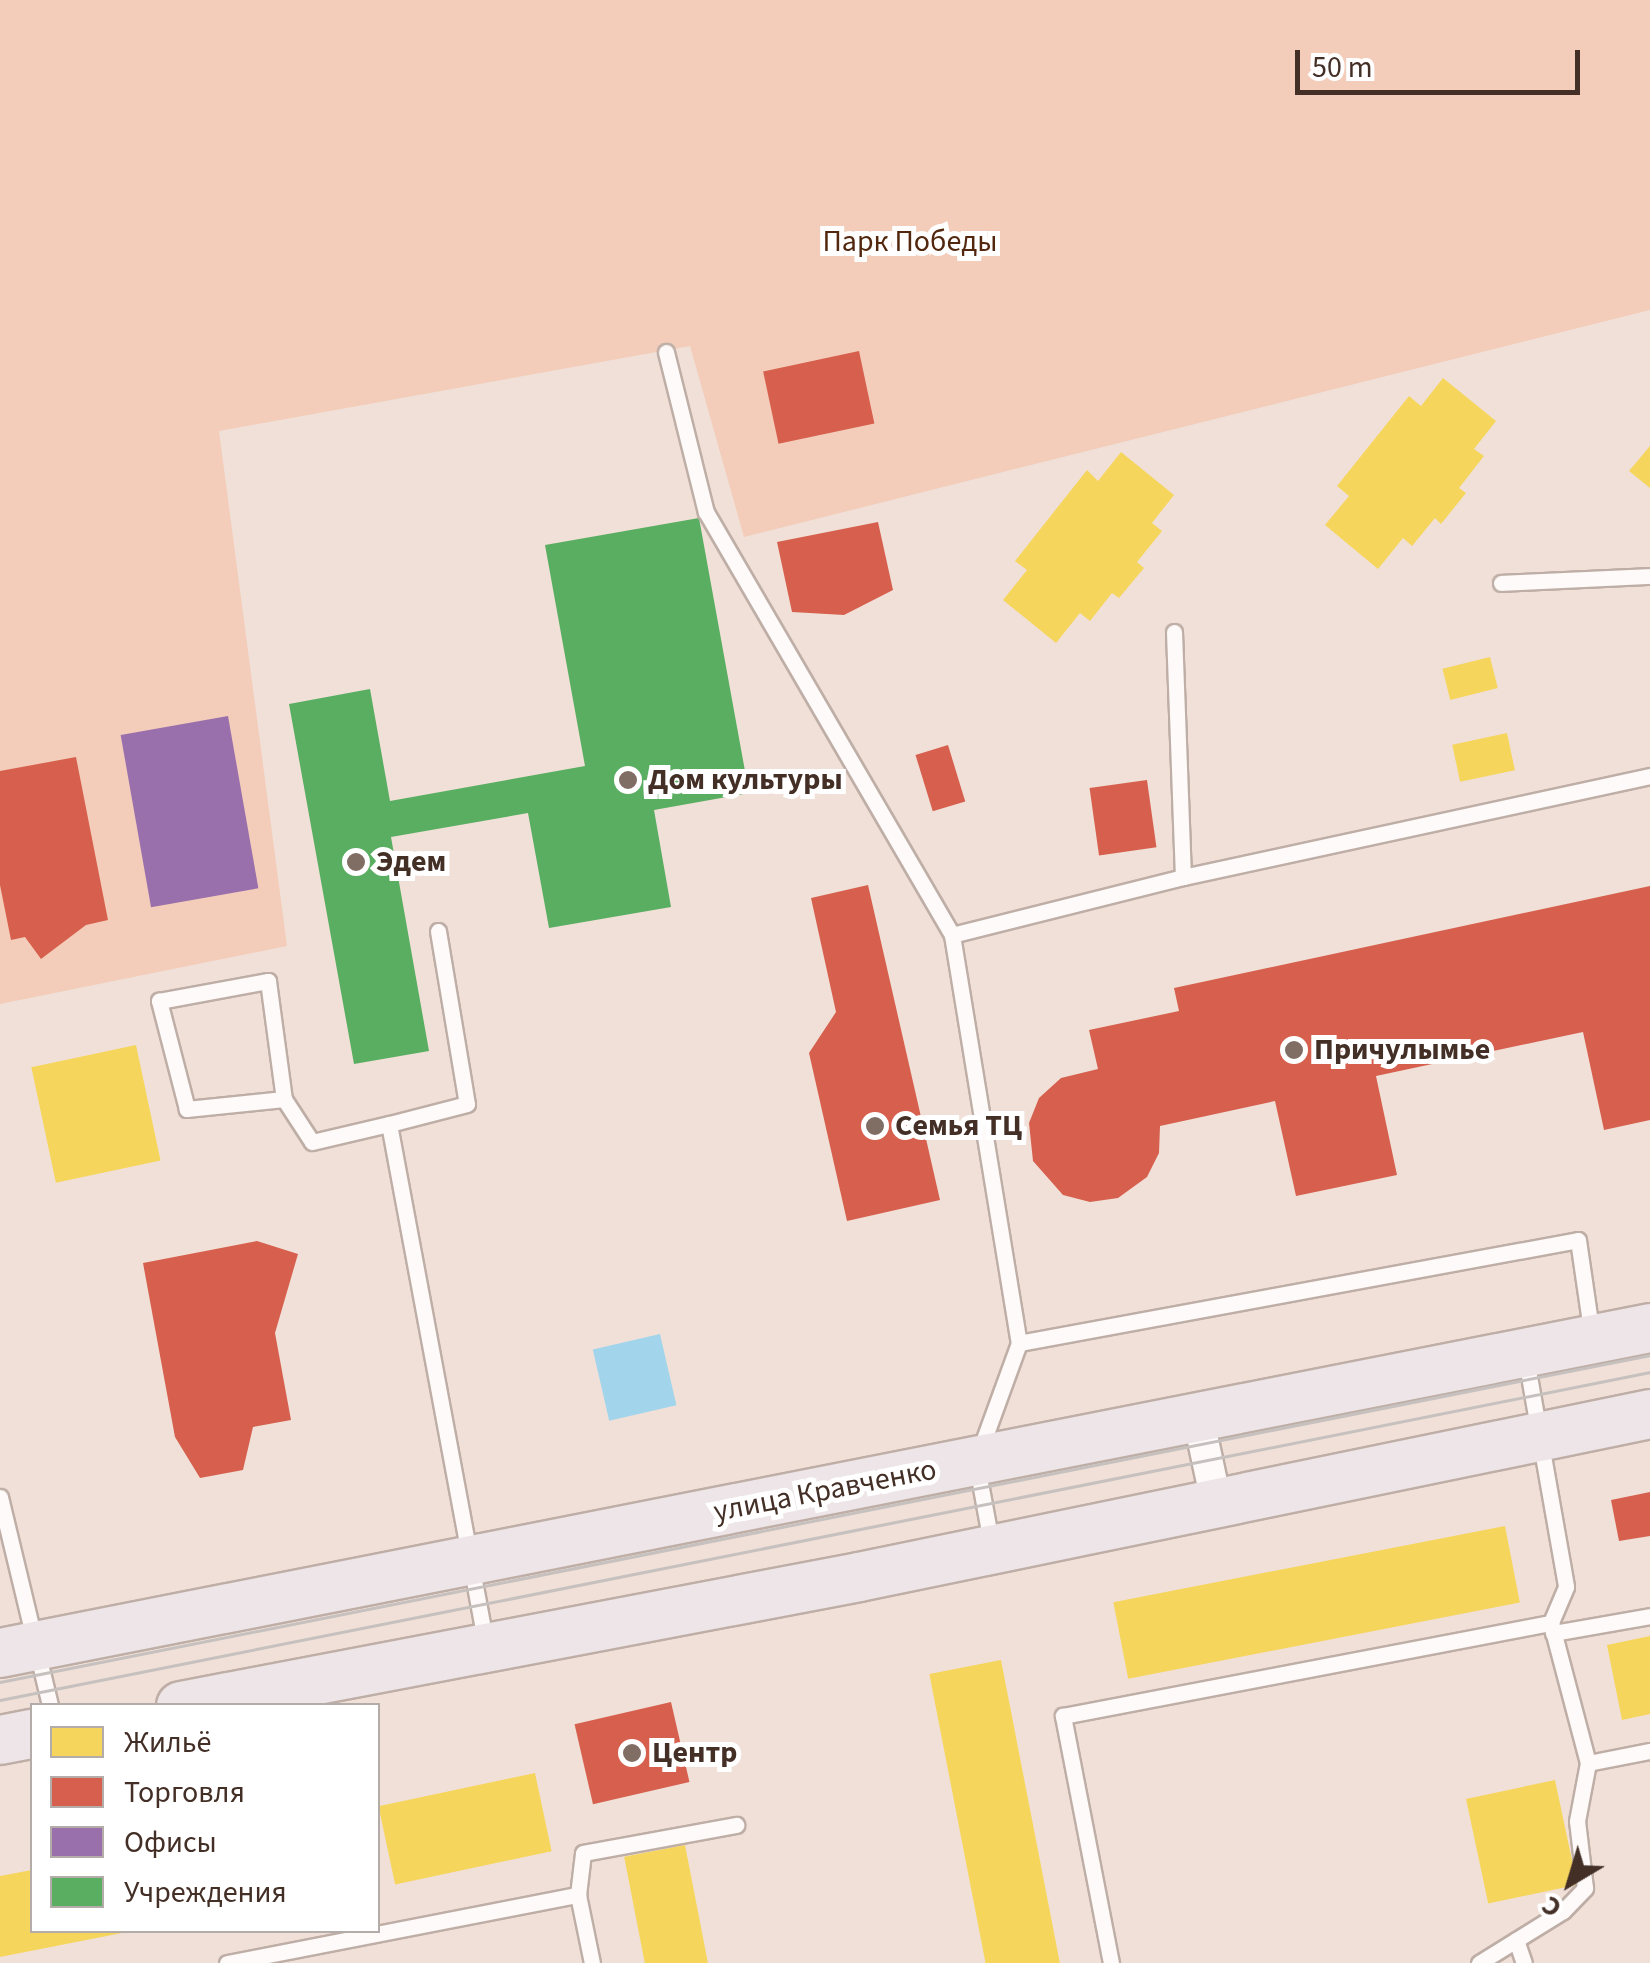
<!DOCTYPE html>
<html>
<head>
<meta charset="utf-8">
<style>
	body { margin:0 }
	#map { position:relative; width:1650px; height:1963px; overflow:hidden; background:#f0e0d8; font-family:"Source Sans 3",sans-serif }
	div>[style] { position:absolute }
	.green>* { inset:0; background:#f3cdba }
	.water>* { inset:0; background:#a2d5eb; transform-origin:0 0 }
	.homes>* { inset:0; background:#f6d55c; transform-origin:0 0 }
	.shops>* { inset:0; background:#d6604d; transform-origin:0 0 }
	.offices>* { inset:0; background:#9970ab; transform-origin:0 0 }
	.public>* { inset:0; background:#5aae61 }
	.roads { filter:drop-shadow(2px 0 #beaea6) drop-shadow(-2px 0 #beaea6) drop-shadow(0 2px #beaea6) drop-shadow(0 -2px #beaea6) }
	.lane>* { height:15px; margin:-7.5px; padding:0 7.5px; transform-origin:7.5px; border-radius:7.5px; background:#fdfaf9 }
	.street>* { height:30px; margin:-15px; padding:0 15px; transform-origin:15px; border-radius:15px; background:#fdfaf9 }
	.primary>* { height:48px; margin:-24px; padding:0 24px; transform-origin:24px; border-radius:24px; background:#ede5e7 }
	.tram>* { height:2.5px; margin:-1.25px; padding:0 1.25px; transform-origin:1.25px; border-radius:1.25px; background:#c6c1be }
	.dots>* { width:28px; height:28px; translate:-50% -50%; box-sizing:border-box; border:5px solid #fff; border-radius:50% }
	span { translate:-50% -50%; white-space:nowrap; text-align:center; line-height:1.15; -webkit-text-stroke:10px #fff; paint-order:stroke }
	.park-label { font-size:30px; color:#52270e }
	.poi-label { font-size:30px; color:#432f26; font-weight:700 }
	.left { translate:0 -50%; text-align:left }
	.street-label { font-size:30px; color:#432f26 }
	.legend { position:absolute; left:30px; top:1703px; width:350px; height:230px; box-sizing:border-box; background:#fff; border:2px solid #b4aca8; margin:0; padding:12px 18px; list-style:none; font-size:30px; color:#432f26 }
	.legend li { display:flex; align-items:center; gap:20px; height:50px }
	.legend b { width:50px; border:2px solid #b4aca8 }
	.north { position:absolute; left:1520px; top:1833px; width:100px; height:100px; -webkit-text-stroke:8px #fff; paint-order:stroke; rotate:218deg; font-size:28px; font-weight:700; line-height:40px; text-align:center; color:#432f26 }
	.north::after { content:''; display:block; margin:auto; width:35px; height:45px; background:#432f26; clip-path:polygon(50% 0,100% 100%,50% 72%,0 100%) }
	.scale { position:absolute; left:1295px; top:50px; width:285px; height:45px; box-sizing:border-box; border:5px solid #432f26; border-top:0; padding-left:12px; font-size:30px; line-height:35px; white-space:nowrap; color:#432f26; -webkit-text-stroke:8px #fff; paint-order:stroke }
</style>
</head>
<body>
<div id="map">
	<div class="green">
		<div style="clip-path:polygon(0 0,1650px 0,1650px 310px,744px 537px,690px 346px,219px 431px,287px 946px,0 1004px)"></div>
	</div>
	<div class="water">
		<div style="left:660px;top:1334px;width:73px;height:69px;rotate:77deg"></div>
	</div>
	<div class="homes">
		<div style="clip-path:polygon(1443px 378px,1496px 421px,1474px 449px,1484px 456px,1459px 488px,1466px 493px,1441px 524px,1435px 518px,1412px 546px,1403px 538px,1378px 569px,1325px 525px,1349px 496px,1337px 486px,1409px 396px,1421px 406px)"></div>
		<div style="clip-path:polygon(1650px 446px,1650px 488px,1629px 471px)"></div>
		<div style="clip-path:polygon(1121px 452px,1174px 495px,1152px 523px,1162px 531px,1137px 562px,1144px 568px,1119px 598px,1112px 593px,1090px 621px,1080px 613px,1056px 643px,1003px 600px,1027px 570px,1015px 561px,1087px 470px,1098px 481px)"></div>
		<div style="left:1490px;top:657px;width:32px;height:49px;rotate:76deg"></div>
		<div style="left:1507px;top:733px;width:38px;height:56px;rotate:78deg"></div>
		<div style="left:136px;top:1045px;width:118px;height:107px;rotate:78deg"></div>
		<div style="left:1505px;top:1526px;width:78px;height:399px;rotate:79deg"></div>
		<div style="clip-path:polygon(1650px 1636px,1650px 1714px,1622px 1720px,1607px 1645px)"></div>
		<div style="left:1001px;top:1660px;width:309px;height:73px;rotate:79deg"></div>
		<div style="left:535px;top:1773px;width:80px;height:160px;rotate:78deg"></div>
		<div style="left:1555px;top:1780px;width:107px;height:91px;rotate:78deg"></div>
		<div style="left:685px;top:1845px;width:120px;height:62px;rotate:79deg"></div>
		<div style="clip-path:polygon(32px 1870px,32px 1930px,127px 1932px,0 1957px,0 1876px)"></div>
	</div>
	<div class="shops">
		<div style="left:859px;top:351px;width:74px;height:98px;rotate:78deg"></div>
		<div style="clip-path:polygon(878px 522px,893px 590px,844px 615px,792px 612px,777px 542px)"></div>
		<div style="left:948px;top:745px;width:59px;height:34px;rotate:73deg"></div>
		<div style="clip-path:polygon(76px 757px,108px 920px,86px 925px,41px 959px,25px 937px,11px 940px,0 885px,0 771px)"></div>
		<div style="left:1147px;top:780px;width:68px;height:58px;rotate:82deg"></div>
		<div style="clip-path:polygon(868px 885px,940px 1200px,847px 1221px,809px 1053px,836px 1012px,811px 898px)"></div>
		<div style="clip-path:polygon(1650px 886px,1650px 1120px,1604px 1130px,1583px 1032px,1376px 1076px,1397px 1175px,1296px 1196px,1275px 1101px,1160px 1126px,1159px 1153px,1147px 1177px,1118px 1198px,1090px 1202px,1063px 1195px,1033px 1161px,1029px 1123px,1039px 1098px,1061px 1078px,1098px 1069px,1089px 1030px,1179px 1011px,1174px 988px)"></div>
		<div style="clip-path:polygon(257px 1241px,298px 1254px,275px 1333px,291px 1420px,253px 1427px,243px 1470px,200px 1478px,175px 1437px,143px 1263px)"></div>
		<div style="clip-path:polygon(1650px 1492px,1650px 1536px,1619px 1541px,1611px 1500px)"></div>
		<div style="left:671px;top:1702px;width:82px;height:99px;rotate:77deg"></div>
	</div>
	<div class="offices">
		<div style="left:228px;top:716px;width:175px;height:109px;rotate:80deg"></div>
	</div>
	<div class="public">
		<div style="clip-path:polygon(699px 518px,749px 793px,654px 810px,671px 907px,549px 928px,528px 813px,391px 837px,429px 1051px,354px 1064px,289px 704px,370px 689px,390px 801px,585px 766px,545px 545px)"></div>
	</div>
	<div class="roads">
		<div class="lane">
			<div style="left:666px;top:352px;width:165px;rotate:76deg"></div>
			<div style="left:706px;top:512px;width:489px;rotate:59.8deg"></div>
			<div style="left:952px;top:935px;width:413px;rotate:80.7deg"></div>
			<div style="left:1019px;top:1343px;width:126px;rotate:110deg"></div>
			<div style="left:976px;top:1461px;width:82px;rotate:79.5deg"></div>
			<div style="left:1501px;top:583px;width:149px;rotate:-2.7deg"></div>
			<div style="left:1174px;top:632px;width:245px;rotate:87.9deg"></div>
			<div style="left:438px;top:931px;width:175px;rotate:80.5deg"></div>
			<div style="left:467px;top:1104px;width:81px;rotate:165.6deg"></div>
			<div style="left:389px;top:1124px;width:530px;rotate:79.45deg"></div>
			<div style="left:952px;top:935px;width:238px;rotate:-14.1deg"></div>
			<div style="left:1183px;top:877px;width:478px;rotate:-12.2deg"></div>
			<div style="left:284px;top:1099px;width:98px;rotate:174.1deg"></div>
			<div style="left:187px;top:1109px;width:112px;rotate:-104.5deg"></div>
			<div style="left:159px;top:1001px;width:111px;rotate:-10.4deg"></div>
			<div style="left:268px;top:981px;width:119px;rotate:82.3deg"></div>
			<div style="left:284px;top:1099px;width:51px;rotate:56.9deg"></div>
			<div style="left:312px;top:1142px;width:79px;rotate:-13.2deg"></div>
			<div style="left:1019px;top:1343px;width:568px;rotate:-10.44deg"></div>
			<div style="left:1578px;top:1240px;width:97px;rotate:81.7deg"></div>
			<div style="left:1526px;top:1359px;width:231px;rotate:80deg"></div>
			<div style="left:1566px;top:1587px;width:39px;rotate:113deg"></div>
			<div style="left:0;top:1497px;width:215px;rotate:76.5deg"></div>
			<div style="left:1553px;top:1633px;width:98px;rotate:-9.9deg"></div>
			<div style="left:578px;top:1895px;width:42px;rotate:-83.2deg"></div>
			<div style="left:583px;top:1853px;width:156px;rotate:-10.4deg"></div>
			<div style="left:1516px;top:1940px;width:24px;rotate:71deg"></div>
			<div style="left:227px;top:1963px;width:358px;rotate:-11deg"></div>
			<div style="left:578px;top:1895px;width:69px;rotate:78.4deg"></div>
			<div style="left:1111px;top:1963px;width:252px;rotate:-101deg"></div>
			<div style="left:1063px;top:1716px;width:497px;rotate:-10.8deg"></div>
			<div style="left:1551px;top:1623px;width:145px;rotate:75.2deg"></div>
			<div style="left:1588px;top:1763px;width:63px;rotate:-11deg"></div>
			<div style="left:1479px;top:1963px;width:99px;rotate:-31.8deg"></div>
			<div style="left:1563px;top:1911px;width:32px;rotate:-46deg"></div>
			<div style="left:1585px;top:1888px;width:67px;rotate:-96.8deg"></div>
			<div style="left:1577px;top:1821px;width:59px;rotate:-79.3deg"></div>
		</div>
		<div class="street">
			<div style="left:1198px;top:1417px;width:86px;rotate:77.9deg"></div>
		</div>
		<div class="primary">
			<div style="left:0;top:1653px;width:1682px;rotate:-11.14deg"></div>
			<div style="left:181px;top:1706px;width:690px;rotate:-10.77deg"></div>
			<div style="left:859px;top:1577px;width:808px;rotate:-11.64deg"></div>
			<div style="left:0;top:1740px;width:33px;rotate:-11deg"></div>
		</div>
	</div>
	<div class="tram">
		<div style="left:0;top:1682px;width:1682px;rotate:-11.21deg"></div>
		<div style="left:0;top:1700px;width:1682px;rotate:-11.24deg"></div>
	</div>
	<div class="dots">
		<div style="left:628px;top:780px;background:#806d64"></div>
		<div style="left:356px;top:862px;background:#806d64"></div>
		<div style="left:1294px;top:1050px;background:#806d64"></div>
		<div style="left:875px;top:1126px;background:#806d64"></div>
		<div style="left:632px;top:1753px;background:#806d64"></div>
	</div>
	<div class="park-label">
		<span style="left:910px;top:242px">Парк Победы</span>
	</div>
	<div class="poi-label">
		<span class="left" style="left:648px;top:780px">Дом культуры</span>
		<span class="left" style="left:376px;top:862px">Эдем</span>
		<span class="left" style="left:1314px;top:1050px">Причулымье</span>
		<span class="left" style="left:895px;top:1126px">Семья ТЦ</span>
		<span class="left" style="left:652px;top:1753px">Центр</span>
	</div>
	<div class="street-label">
		<span style="left:825px;top:1491px;rotate:-11deg">улица Кравченко</span>
	</div>
	<ul class="legend">
	<li><b style="height:28px;background:#f6d55c"></b>Жильё</li>
	<li><b style="height:28px;background:#d6604d"></b>Торговля</li>
	<li><b style="height:28px;background:#9970ab"></b>Офисы</li>
	<li><b style="height:28px;background:#5aae61"></b>Учреждения</li>
	</ul>
	<div class="north">С</div>
	<div class="scale">50 m</div>
</div>
</body>
</html>
